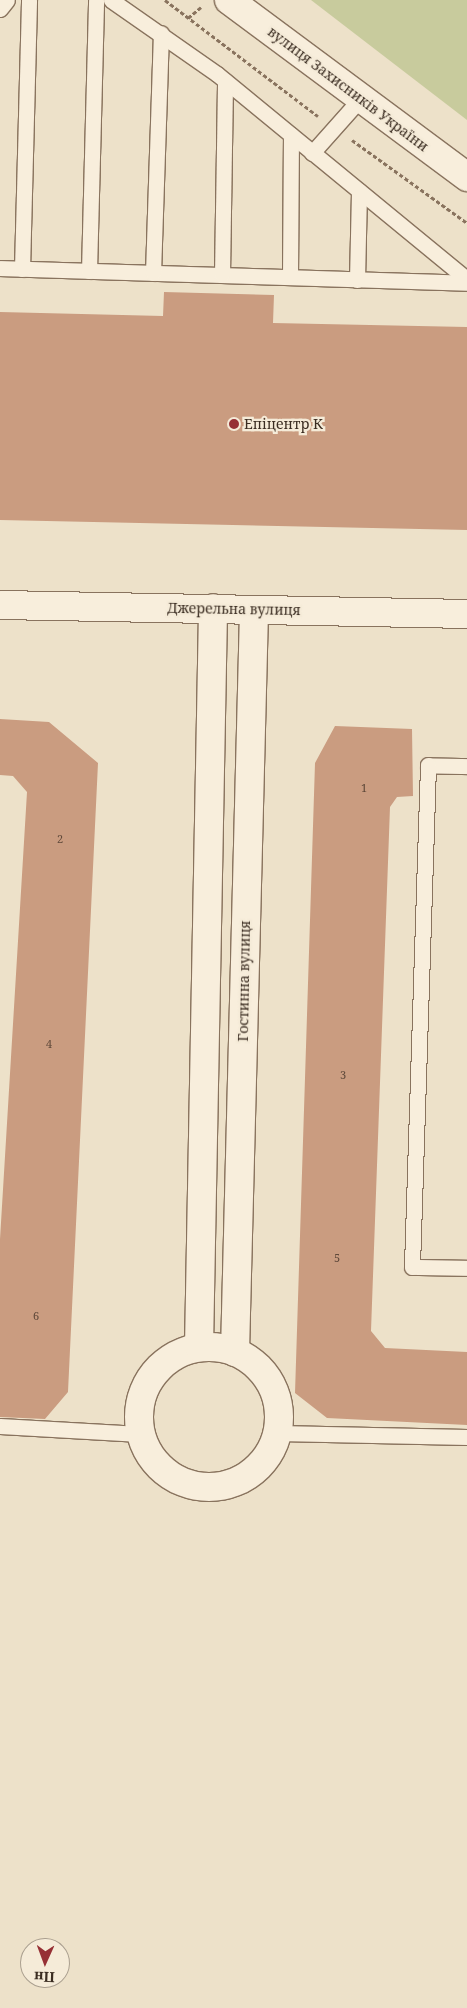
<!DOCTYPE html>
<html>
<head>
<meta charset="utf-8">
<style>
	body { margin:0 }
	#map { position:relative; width:467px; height:2008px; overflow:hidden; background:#ede1c9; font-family:"Noto Serif",serif }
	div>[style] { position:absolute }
	.green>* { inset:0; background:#c8cb9d }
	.building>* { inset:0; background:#ca9c80 }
	.path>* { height:3px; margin-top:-1.5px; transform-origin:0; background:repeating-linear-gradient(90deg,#89735e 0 4px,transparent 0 6.5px) }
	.roads { filter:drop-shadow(1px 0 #89735e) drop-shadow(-1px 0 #89735e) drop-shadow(0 1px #89735e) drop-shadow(0 -1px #89735e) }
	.service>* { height:15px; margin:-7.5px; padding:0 7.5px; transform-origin:7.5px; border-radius:7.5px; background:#f8eedc }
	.minor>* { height:28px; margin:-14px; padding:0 14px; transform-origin:14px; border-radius:14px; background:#f8eedc }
	.minor>.ring { margin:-14px; padding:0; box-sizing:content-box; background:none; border:28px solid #f8eedc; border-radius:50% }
	.dots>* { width:14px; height:14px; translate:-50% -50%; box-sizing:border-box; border:2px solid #f5ebd8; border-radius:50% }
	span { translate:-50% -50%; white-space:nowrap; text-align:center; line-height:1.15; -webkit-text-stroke:4.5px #f5ebd8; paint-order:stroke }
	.number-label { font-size:11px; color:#5e4839 }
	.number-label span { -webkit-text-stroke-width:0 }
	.street-label { font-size:14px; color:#3a2c21 }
	.poi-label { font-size:14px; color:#3a2c21 }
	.left { translate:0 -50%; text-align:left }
	.north { position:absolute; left:20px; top:1938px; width:50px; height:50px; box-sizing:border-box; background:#f5ebd8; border:1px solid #aa9f8f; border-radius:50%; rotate:182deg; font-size:14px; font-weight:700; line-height:20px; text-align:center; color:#3a2c21 }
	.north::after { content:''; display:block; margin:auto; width:18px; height:22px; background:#963035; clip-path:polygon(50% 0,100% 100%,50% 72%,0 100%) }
</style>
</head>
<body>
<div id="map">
	<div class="green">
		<div style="clip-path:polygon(311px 0,467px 0,467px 120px)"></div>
	</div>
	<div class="building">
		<div style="clip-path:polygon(164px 292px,274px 295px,273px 323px,467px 327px,467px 530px,0 520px,0 312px,163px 316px)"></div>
		<div style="clip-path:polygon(0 719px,49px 722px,98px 763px,68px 1392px,45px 1419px,0 1417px,0 1239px,27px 792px,13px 776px,0 775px)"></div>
		<div style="clip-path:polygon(335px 726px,412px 729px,413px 796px,397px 797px,390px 807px,371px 1331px,385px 1348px,467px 1352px,467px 1425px,327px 1418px,295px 1393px,315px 763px)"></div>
	</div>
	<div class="path">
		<div style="left:165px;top:0;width:192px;rotate:37.2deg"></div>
		<div style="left:188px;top:18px;width:17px;rotate:-40deg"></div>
		<div style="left:352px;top:140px;width:142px;rotate:35.8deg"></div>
	</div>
	<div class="roads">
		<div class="service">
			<div style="left:111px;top:0;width:129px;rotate:34.9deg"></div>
			<div style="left:217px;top:74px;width:323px;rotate:39.4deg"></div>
			<div style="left:0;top:9px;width:11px;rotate:-52deg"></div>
			<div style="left:312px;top:153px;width:72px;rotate:-48.4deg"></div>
			<div style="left:0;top:268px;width:467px;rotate:1.8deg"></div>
			<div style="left:22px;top:269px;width:269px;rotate:-88.5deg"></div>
			<div style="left:89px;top:271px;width:271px;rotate:-88.5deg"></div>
			<div style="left:153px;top:273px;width:240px;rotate:-88.1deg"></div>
			<div style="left:222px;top:275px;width:194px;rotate:-89.1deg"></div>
			<div style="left:290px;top:277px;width:142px;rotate:-89.6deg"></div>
			<div style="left:357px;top:280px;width:89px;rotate:-88.7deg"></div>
			<div style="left:467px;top:766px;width:39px;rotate:-179deg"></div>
			<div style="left:428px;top:765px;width:502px;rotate:91.83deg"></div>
			<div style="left:412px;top:1267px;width:55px;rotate:1deg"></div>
			<div style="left:0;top:1426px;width:140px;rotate:3.3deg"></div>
			<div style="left:278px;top:1433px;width:189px;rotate:1.2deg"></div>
		</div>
		<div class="minor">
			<div style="left:229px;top:0;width:297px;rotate:36.6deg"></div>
			<div style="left:0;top:605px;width:467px;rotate:1.1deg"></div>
			<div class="ring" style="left:139px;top:1347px;width:112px;height:112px"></div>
			<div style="left:199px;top:1347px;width:739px;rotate:-88.91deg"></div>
			<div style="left:235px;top:1352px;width:742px;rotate:-88.53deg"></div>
		</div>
	</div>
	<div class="dots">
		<div style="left:234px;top:424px;background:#963035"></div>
	</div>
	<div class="number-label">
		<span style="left:364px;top:788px">1</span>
		<span style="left:60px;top:839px">2</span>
		<span style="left:49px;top:1044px">4</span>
		<span style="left:343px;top:1075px">3</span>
		<span style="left:337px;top:1258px">5</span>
		<span style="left:36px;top:1316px">6</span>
	</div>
	<div class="street-label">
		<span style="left:348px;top:89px;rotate:37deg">вулиця Захисників України</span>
		<span style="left:234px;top:609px;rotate:1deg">Джерельна вулиця</span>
		<span style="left:244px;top:981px;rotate:-89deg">Гостинна вулиця</span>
	</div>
	<div class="poi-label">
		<span class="left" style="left:244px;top:424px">Епіцентр К</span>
	</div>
	<div class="north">Пн</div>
</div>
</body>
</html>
